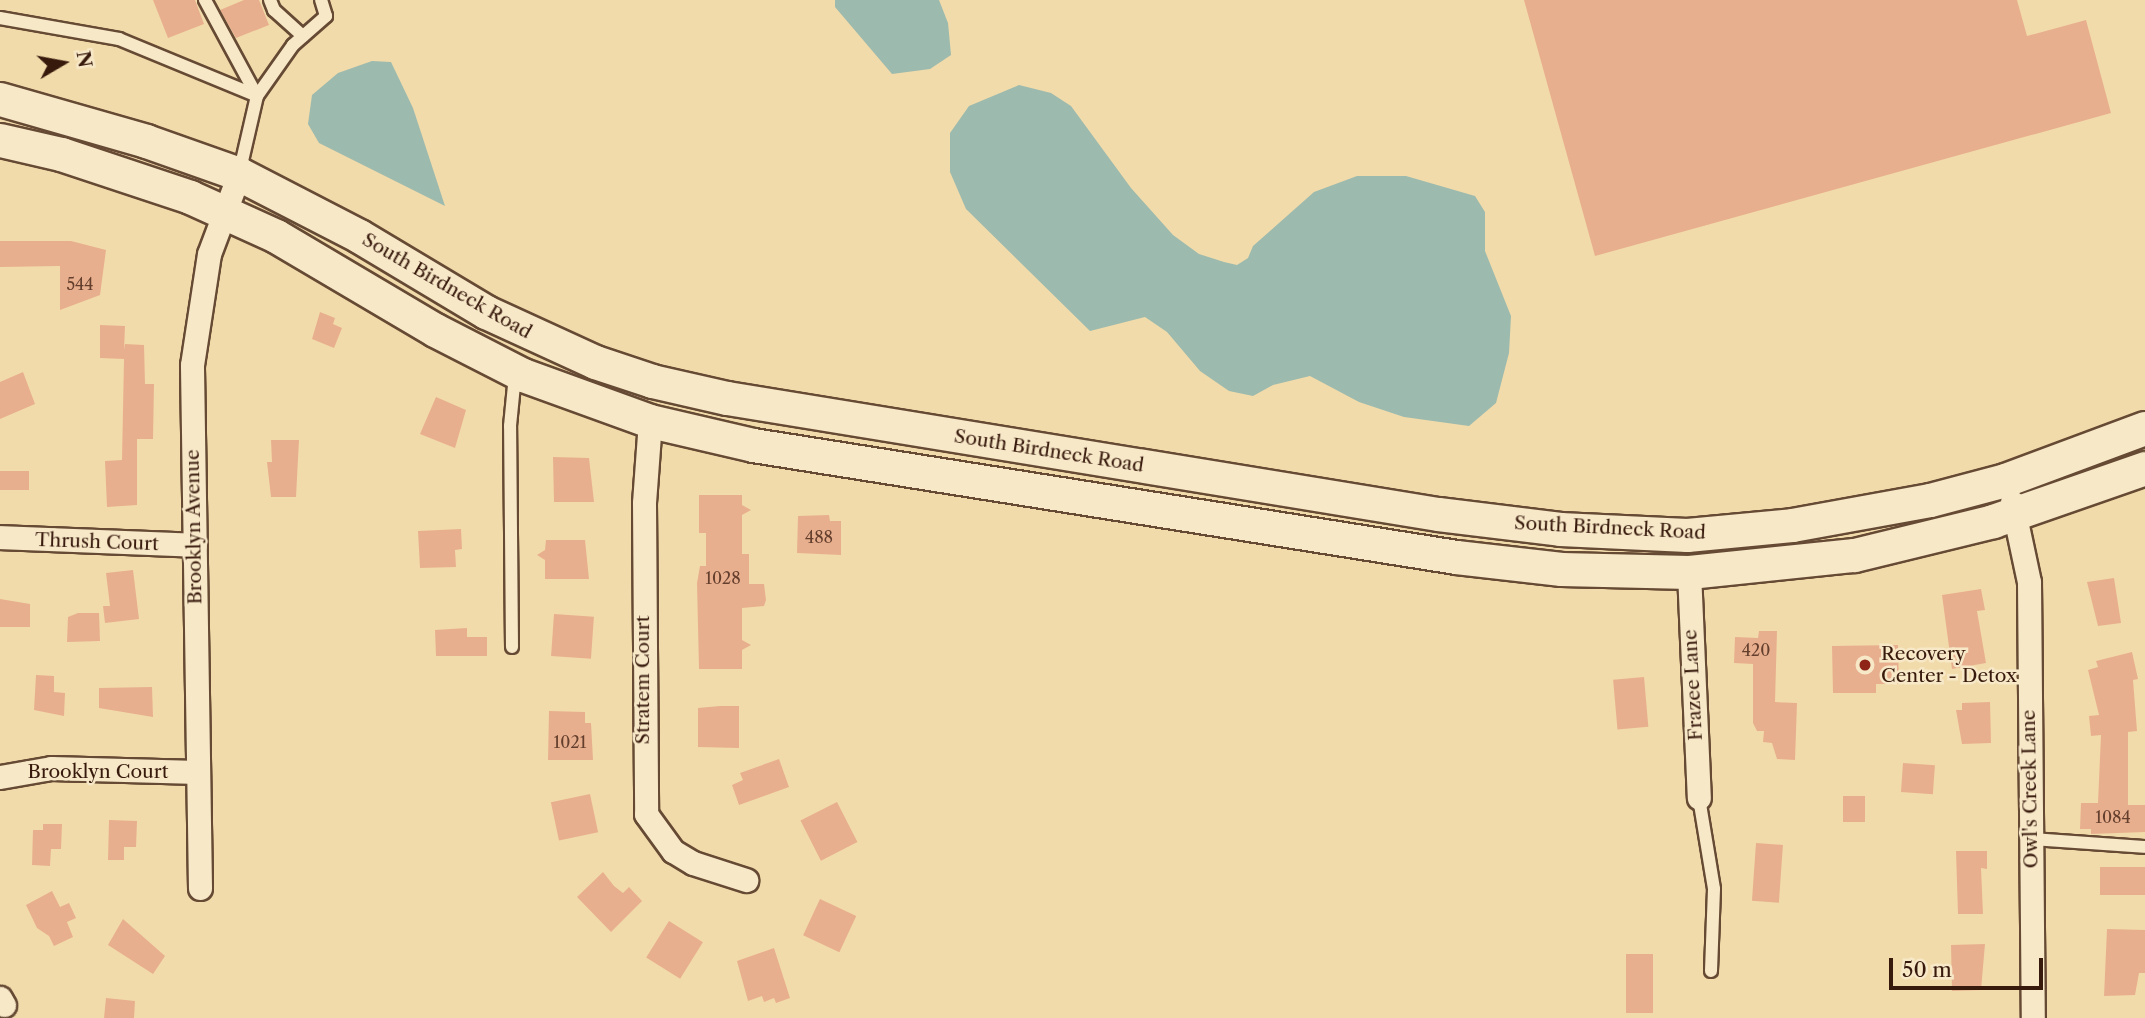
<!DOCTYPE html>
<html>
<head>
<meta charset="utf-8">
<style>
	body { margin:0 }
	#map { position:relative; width:2145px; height:1018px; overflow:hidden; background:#f2dbaa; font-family:"Libre Caslon Text",serif }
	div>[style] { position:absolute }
	.water>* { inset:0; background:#9cbaae }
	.building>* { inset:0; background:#e8af8e; transform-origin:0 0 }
	.roads { filter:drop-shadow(2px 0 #664a34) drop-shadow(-2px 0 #664a34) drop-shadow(0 2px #664a34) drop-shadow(0 -2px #664a34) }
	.lane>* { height:12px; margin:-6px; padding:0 6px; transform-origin:6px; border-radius:6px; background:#f7e8c8 }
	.street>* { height:23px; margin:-11.5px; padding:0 11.5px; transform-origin:11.5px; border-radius:11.5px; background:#f7e8c8 }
	.secondary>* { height:33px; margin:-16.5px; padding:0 16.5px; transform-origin:16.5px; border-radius:16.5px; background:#f7e8c8 }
	.dots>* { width:19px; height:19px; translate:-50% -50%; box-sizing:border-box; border:4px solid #f7e8c8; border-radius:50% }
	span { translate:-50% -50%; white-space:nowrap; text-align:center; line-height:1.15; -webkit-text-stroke:5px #f7e8c8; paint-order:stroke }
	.number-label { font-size:16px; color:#643f2d }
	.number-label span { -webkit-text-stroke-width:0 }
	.street-label { font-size:19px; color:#381a0d }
	.poi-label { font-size:19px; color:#381a0d }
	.left { translate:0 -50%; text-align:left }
	.north { position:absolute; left:28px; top:28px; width:70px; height:70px; -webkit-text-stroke:5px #f7e8c8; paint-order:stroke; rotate:80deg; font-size:19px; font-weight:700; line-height:28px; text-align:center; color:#381a0d }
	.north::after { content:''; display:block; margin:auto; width:24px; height:32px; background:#381a0d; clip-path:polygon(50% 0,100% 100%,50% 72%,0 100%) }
	.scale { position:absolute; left:1889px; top:958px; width:154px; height:32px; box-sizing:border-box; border:4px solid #381a0d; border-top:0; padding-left:9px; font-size:21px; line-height:24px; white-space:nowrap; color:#381a0d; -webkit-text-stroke:5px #f7e8c8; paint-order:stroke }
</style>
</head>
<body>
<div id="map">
	<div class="water">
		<div style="clip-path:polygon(835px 0,939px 0,948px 23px,951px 55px,930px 69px,892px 74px,835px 7px)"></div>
		<div style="clip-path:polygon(372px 61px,391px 62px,413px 108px,445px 206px,319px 143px,308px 124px,312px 95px,338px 73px)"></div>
		<div style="clip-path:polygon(1019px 85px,1051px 93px,1071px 106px,1131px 188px,1173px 235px,1199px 254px,1224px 262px,1237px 265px,1248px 258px,1253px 246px,1314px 192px,1357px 176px,1406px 176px,1475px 196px,1485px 212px,1485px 251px,1511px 316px,1509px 353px,1496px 403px,1469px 426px,1404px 417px,1359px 402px,1310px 376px,1273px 385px,1253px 396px,1229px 391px,1200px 371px,1167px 332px,1145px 317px,1090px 331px,966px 209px,950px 172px,950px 133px,969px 106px)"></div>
	</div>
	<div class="building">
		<div style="clip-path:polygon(153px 0,195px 0,204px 24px,168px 38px)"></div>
		<div style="clip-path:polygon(244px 0,259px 0,269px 25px,236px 38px,220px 10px)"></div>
		<div style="clip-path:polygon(1524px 0,2017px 0,2027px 36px,2086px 20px,2111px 113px,1595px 256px)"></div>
		<div style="clip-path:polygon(0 241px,71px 241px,106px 250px,100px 295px,60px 310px,60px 266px,0 267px)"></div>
		<div style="clip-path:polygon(320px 312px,335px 318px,333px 324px,342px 328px,334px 348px,312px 339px)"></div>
		<div style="clip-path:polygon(100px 325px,125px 326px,124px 350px,125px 344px,144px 345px,145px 384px,154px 384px,153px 439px,137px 439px,137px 505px,107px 507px,105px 461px,122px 460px,124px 359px,100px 358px)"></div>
		<div style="clip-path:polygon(23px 372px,35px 404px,0 419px,0 382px)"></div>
		<div style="clip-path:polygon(436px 397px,466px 410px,455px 448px,420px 434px)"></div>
		<div style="clip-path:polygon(271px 440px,299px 440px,296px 497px,271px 497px,267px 462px,272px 462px)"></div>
		<div style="clip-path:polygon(553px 457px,589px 458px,594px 502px,554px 502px)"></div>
		<div style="left:0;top:471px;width:29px;height:19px"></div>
		<div style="clip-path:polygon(699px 495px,742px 495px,742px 505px,751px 510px,742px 515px,742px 554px,749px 554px,749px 584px,764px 584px,766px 600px,764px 606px,742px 608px,742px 640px,751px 645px,742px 650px,742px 669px,699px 669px,697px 583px,700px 566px,706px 566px,706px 533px,699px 533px)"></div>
		<div style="clip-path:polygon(829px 515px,830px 521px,841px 521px,841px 555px,797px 553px,798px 516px)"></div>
		<div style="clip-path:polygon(461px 529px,462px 549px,455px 550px,456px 567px,420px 568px,418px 531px)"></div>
		<div style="clip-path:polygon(546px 540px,585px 540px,589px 579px,545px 579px,545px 560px,537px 555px,545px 550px)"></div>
		<div style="clip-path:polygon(133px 570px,139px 619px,105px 623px,103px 606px,110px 606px,106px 573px)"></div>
		<div style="clip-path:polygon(2114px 578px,2121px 623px,2098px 626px,2087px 582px)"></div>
		<div style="clip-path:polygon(1981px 589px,1985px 610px,1977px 611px,1986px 663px,1952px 669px,1942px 595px)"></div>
		<div style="clip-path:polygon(0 599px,30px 604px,30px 627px,0 627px)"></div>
		<div style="clip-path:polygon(78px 613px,99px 613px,100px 641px,67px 642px,68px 617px)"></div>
		<div style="left:554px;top:614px;width:40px;height:42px;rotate:4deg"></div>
		<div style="clip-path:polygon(467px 628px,467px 637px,487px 637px,487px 656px,436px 656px,435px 630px)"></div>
		<div style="clip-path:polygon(1759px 631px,1777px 631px,1775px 702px,1797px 703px,1795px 760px,1777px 759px,1772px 743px,1763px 742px,1764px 731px,1757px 731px,1753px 723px,1753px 664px,1734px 663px,1735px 637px,1758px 638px)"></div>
		<div style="clip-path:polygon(1898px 645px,1899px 684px,1876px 684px,1876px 693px,1833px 693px,1832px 646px)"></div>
		<div style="clip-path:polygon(2132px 652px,2138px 679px,2133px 680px,2137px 731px,2128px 732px,2128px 805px,2145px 805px,2145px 832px,2091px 834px,2091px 829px,2080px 829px,2081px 803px,2098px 803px,2101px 735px,2091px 736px,2089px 716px,2099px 715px,2088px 670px,2098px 667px,2096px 661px)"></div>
		<div style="clip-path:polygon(36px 675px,54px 676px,54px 692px,65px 693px,64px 716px,34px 710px)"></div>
		<div style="left:1644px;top:677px;width:50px;height:31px;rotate:85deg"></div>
		<div style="clip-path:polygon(152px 687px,153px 717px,99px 708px,99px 688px)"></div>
		<div style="clip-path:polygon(1990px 702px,1991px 743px,1962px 744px,1956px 710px,1962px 710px,1962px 703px)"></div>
		<div style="clip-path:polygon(720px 706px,739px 706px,739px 748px,698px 747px,698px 708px)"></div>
		<div style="clip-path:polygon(549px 711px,585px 712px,585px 723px,591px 723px,593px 760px,548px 760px)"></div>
		<div style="clip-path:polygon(779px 759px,789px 787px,739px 805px,732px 785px,743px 780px,740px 773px)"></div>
		<div style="left:1903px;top:763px;width:32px;height:29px;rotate:4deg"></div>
		<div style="left:590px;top:794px;width:39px;height:40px;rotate:78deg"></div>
		<div style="left:1843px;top:796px;width:22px;height:26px"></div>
		<div style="left:837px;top:802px;width:45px;height:41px;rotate:63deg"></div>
		<div style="clip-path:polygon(109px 820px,137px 821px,136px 847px,124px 847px,124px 860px,108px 860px)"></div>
		<div style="clip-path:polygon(43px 824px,62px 824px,61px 849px,51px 849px,50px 866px,32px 865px,33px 830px,43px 830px)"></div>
		<div style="left:1756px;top:843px;width:27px;height:58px;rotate:4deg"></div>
		<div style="clip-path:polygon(1956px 851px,1987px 851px,1987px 869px,1981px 868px,1983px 914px,1958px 914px)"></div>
		<div style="left:2145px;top:867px;width:28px;height:45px;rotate:90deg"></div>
		<div style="clip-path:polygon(603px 872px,614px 886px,623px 893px,629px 887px,642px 901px,611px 932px,577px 897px)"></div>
		<div style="clip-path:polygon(52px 891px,60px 907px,69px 903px,76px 918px,67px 922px,73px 937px,54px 946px,49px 936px,37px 928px,26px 905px)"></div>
		<div style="left:820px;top:899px;width:40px;height:40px;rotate:25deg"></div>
		<div style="clip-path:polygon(123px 919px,165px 956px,153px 974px,108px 945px)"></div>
		<div style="left:669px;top:921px;width:40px;height:43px;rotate:32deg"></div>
		<div style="clip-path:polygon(2107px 929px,2145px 930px,2145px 973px,2139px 973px,2135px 995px,2104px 996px)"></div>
		<div style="clip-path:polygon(1985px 944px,1981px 990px,1952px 991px,1951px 945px)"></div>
		<div style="clip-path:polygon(774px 948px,790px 998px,776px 1003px,774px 998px,764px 1002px,762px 996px,748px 1001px,737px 961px)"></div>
		<div style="left:1626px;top:954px;width:27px;height:59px"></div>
		<div style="clip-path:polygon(106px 998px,135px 1001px,134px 1018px,104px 1018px)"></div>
	</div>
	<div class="roads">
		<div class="lane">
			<div style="left:205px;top:0;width:109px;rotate:61.6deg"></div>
			<div style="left:257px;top:96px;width:62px;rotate:-54.8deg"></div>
			<div style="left:293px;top:45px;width:44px;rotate:-41.3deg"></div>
			<div style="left:326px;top:16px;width:17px;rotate:-107deg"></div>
			<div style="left:270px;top:0;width:11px;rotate:68deg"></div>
			<div style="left:274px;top:10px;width:39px;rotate:42deg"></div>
			<div style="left:0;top:18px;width:121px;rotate:10deg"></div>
			<div style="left:119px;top:39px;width:149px;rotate:22.4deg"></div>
			<div style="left:257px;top:96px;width:80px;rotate:103deg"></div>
			<div style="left:512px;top:647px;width:221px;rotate:-90.5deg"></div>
			<div style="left:510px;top:426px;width:51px;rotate:-84.4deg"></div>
			<div style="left:1699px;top:798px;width:92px;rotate:80.6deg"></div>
			<div style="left:1714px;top:889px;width:82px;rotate:92.1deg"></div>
			<div style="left:2031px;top:839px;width:114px;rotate:4deg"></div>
		</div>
		<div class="street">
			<div style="left:650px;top:421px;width:82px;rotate:94.2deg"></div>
			<div style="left:644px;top:503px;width:311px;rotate:89.6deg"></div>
			<div style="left:646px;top:814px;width:46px;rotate:53.9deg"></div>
			<div style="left:673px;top:851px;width:23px;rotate:31deg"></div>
			<div style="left:693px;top:863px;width:56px;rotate:17.8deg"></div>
			<div style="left:2012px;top:502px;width:82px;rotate:78deg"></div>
			<div style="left:2029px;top:582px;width:436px;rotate:89.5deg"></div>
			<div style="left:0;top:537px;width:195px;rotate:2.3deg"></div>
			<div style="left:1689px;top:572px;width:226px;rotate:87.5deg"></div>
			<div style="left:0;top:777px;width:52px;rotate:-10deg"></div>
			<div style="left:51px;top:768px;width:147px;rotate:1.6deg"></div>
			<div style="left:200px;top:888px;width:523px;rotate:-90.88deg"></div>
			<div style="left:192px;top:365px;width:112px;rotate:-81.3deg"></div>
			<div style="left:209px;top:254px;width:85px;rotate:-69.4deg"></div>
			<div style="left:0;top:998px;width:8px;rotate:60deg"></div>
		</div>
		<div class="secondary">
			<div style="left:0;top:99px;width:152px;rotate:16deg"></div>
			<div style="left:146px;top:141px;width:99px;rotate:19.5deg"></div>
			<div style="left:239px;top:174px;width:135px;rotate:27.3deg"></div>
			<div style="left:359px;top:236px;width:148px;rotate:30.9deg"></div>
			<div style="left:486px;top:312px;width:120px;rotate:24.6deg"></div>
			<div style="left:595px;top:362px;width:60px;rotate:18.4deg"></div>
			<div style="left:652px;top:381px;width:77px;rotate:12.8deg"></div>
			<div style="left:727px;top:398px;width:720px;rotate:9.27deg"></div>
			<div style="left:1438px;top:514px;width:123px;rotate:7deg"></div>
			<div style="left:1560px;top:529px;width:127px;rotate:2.7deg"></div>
			<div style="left:1687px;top:535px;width:105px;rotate:-5.4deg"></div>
			<div style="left:1792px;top:525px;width:140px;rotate:-10.3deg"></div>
			<div style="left:1930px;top:500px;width:78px;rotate:-14.9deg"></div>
			<div style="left:2005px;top:480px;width:149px;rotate:-20.4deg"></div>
			<div style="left:0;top:140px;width:63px;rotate:12.9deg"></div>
			<div style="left:61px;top:154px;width:136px;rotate:18.4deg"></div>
			<div style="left:190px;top:197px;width:94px;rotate:24.4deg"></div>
			<div style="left:276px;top:236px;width:185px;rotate:30.6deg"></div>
			<div style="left:435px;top:330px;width:99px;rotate:27.1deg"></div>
			<div style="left:523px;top:375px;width:135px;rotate:19.9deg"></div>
			<div style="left:650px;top:421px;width:106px;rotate:13.1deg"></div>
			<div style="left:753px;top:445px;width:712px;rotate:9.05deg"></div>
			<div style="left:1456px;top:557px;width:106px;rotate:6.5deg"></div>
			<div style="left:1561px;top:569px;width:128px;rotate:1.3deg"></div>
			<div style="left:1689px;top:572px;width:166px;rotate:-5.9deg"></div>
			<div style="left:1854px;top:555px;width:143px;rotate:-13.7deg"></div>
			<div style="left:1993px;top:521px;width:161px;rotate:-19.2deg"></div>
		</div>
	</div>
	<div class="dots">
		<div style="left:1865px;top:665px;background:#8f2418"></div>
	</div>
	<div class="number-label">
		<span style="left:80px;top:284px">544</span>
		<span style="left:819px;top:537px">488</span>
		<span style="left:723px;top:578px">1028</span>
		<span style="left:1756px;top:650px">420</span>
		<span style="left:570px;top:742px">1021</span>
		<span style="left:2113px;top:817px">1084</span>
	</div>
	<div class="street-label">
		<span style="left:447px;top:286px;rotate:30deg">South Birdneck Road</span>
		<span style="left:1049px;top:451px;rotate:9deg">South Birdneck Road</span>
		<span style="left:194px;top:527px;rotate:-91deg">Brooklyn Avenue</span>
		<span style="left:1610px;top:528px;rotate:3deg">South Birdneck Road</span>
		<span style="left:97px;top:542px;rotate:2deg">Thrush Court</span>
		<span style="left:643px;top:680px;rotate:-90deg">Stratem Court</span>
		<span style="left:1693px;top:685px;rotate:-93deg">Frazee Lane</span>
		<span style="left:98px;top:772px">Brooklyn Court</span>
		<span style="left:2030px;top:789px;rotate:-91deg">Owl's Creek Lane</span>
	</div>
	<div class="poi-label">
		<span class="left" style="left:1881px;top:665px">Recovery<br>Center - Detox</span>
	</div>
	<div class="north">N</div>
	<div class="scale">50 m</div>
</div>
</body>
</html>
